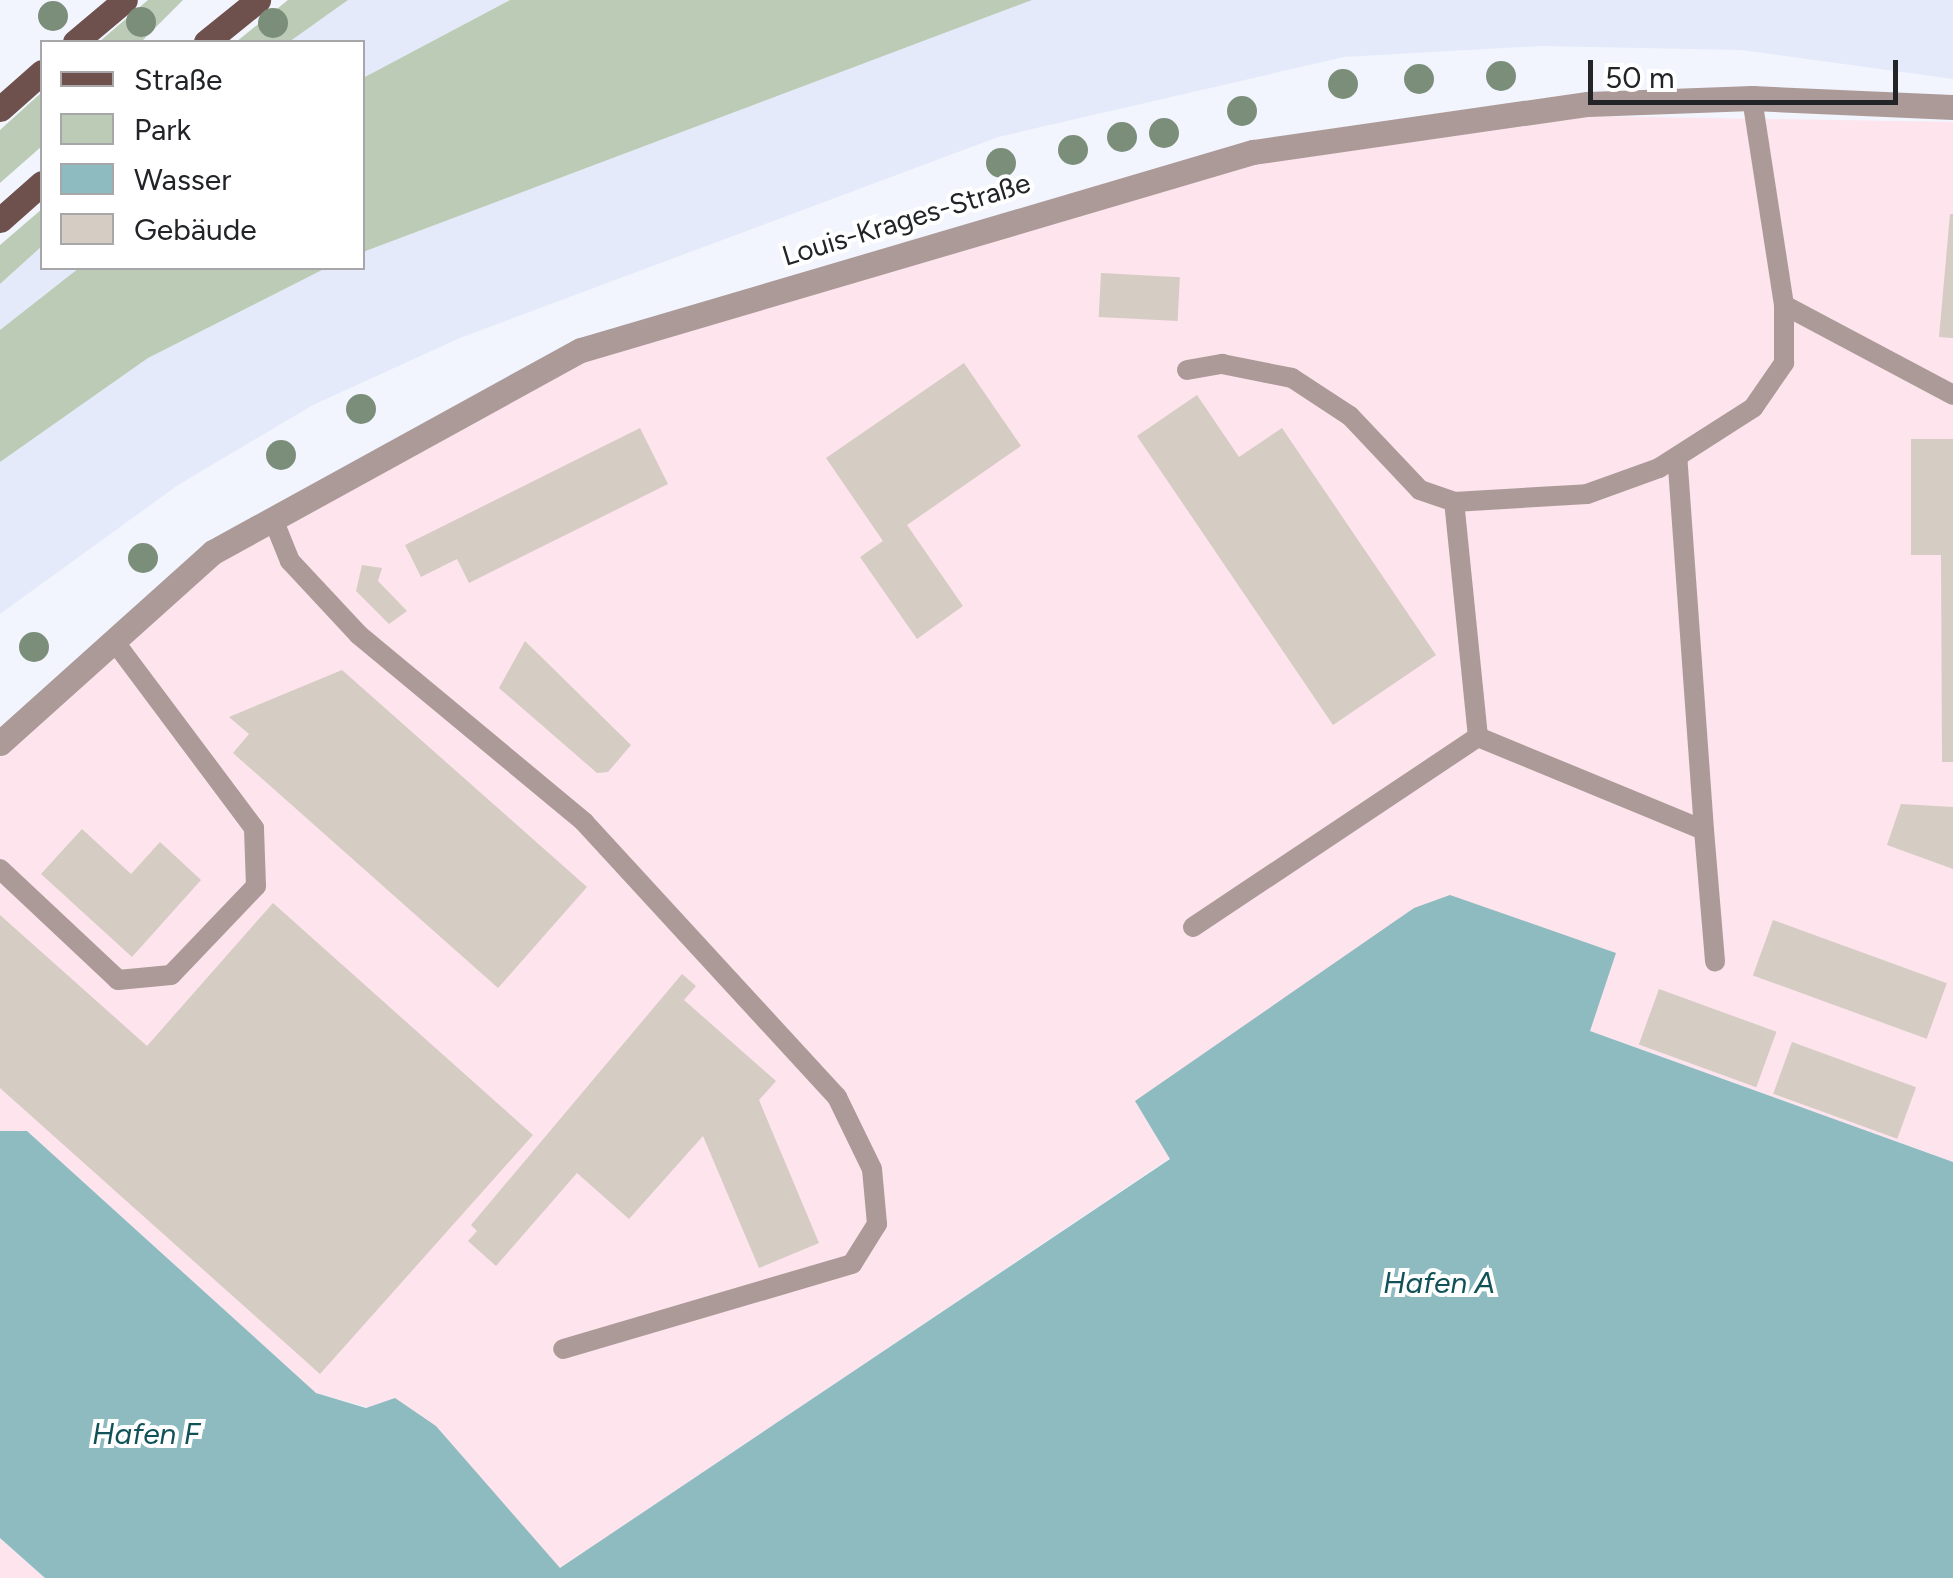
<!DOCTYPE html>
<html>
<head>
<meta charset="utf-8">
<style>
	body { margin:0 }
	#map { position:relative; width:1953px; height:1578px; overflow:hidden; background:#f2f5fe; font-family:Figtree,sans-serif }
	div>[style] { position:absolute }
	.built>* { inset:0; background:#e4eaf9 }
	.industrial>* { inset:0; background:#fde4ed }
	.green>* { inset:0; background:#bbcbb6 }
	.water>* { inset:0; background:#8ebbc0 }
	.building>* { inset:0; background:#d5ccc3; transform-origin:0 0 }
	.service>* { height:20px; margin:-10px; padding:0 10px; transform-origin:10px; border-radius:10px; background:#ac9a98 }
	.tertiary>* { height:25px; margin:-12.5px; padding:0 12.5px; transform-origin:12.5px; border-radius:12.5px; background:#ac9a98 }
	.primary>* { height:25px; margin:-12.5px; padding:0 12.5px; transform-origin:12.5px; border-radius:12.5px; background:#6e504c }
	.trees>* { width:30px; height:30px; margin:-15px; border-radius:50%; background:#7b8e7a }
	span { translate:-50% -50%; white-space:nowrap; text-align:center; line-height:1.15; -webkit-text-stroke:8px #fff; paint-order:stroke }
	.street-label { font-size:28px; color:#222428 }
	.water-label { font-size:30px; color:#105258; font-style:italic }
	.legend { position:absolute; left:40px; top:40px; width:325px; height:230px; box-sizing:border-box; background:#fff; border:2px solid #a7a7a9; margin:0; padding:12px 18px; list-style:none; font-size:30px; color:#222428 }
	.legend li { display:flex; align-items:center; gap:20px; height:50px }
	.legend b { width:50px; border:2px solid #a7a7a9 }
	.scale { position:absolute; left:1588px; top:60px; width:310px; height:45px; box-sizing:border-box; border:5px solid #222428; border-top:0; padding-left:12px; font-size:30px; line-height:35px; white-space:nowrap; color:#222428; -webkit-text-stroke:8px #fff; paint-order:stroke }
</style>
</head>
<body>
<div id="map">
	<div class="built">
		<div style="clip-path:polygon(348px 0,510px 0,363px 78px,362px 42px,289px 42px)"></div>
		<div style="clip-path:polygon(1032px 0,1953px 0,1953px 79px,1741px 50px,1541px 46px,1344px 57px,998px 137px,460px 338px,313px 405px,178px 485px,0 614px,0 462px,148px 358px,326px 268px,362px 268px,363px 252px)"></div>
		<div style="clip-path:polygon(42px 246px,42px 268px,79px 268px,0 330px,0 284px)"></div>
	</div>
	<div class="industrial">
		<div style="clip-path:polygon(1589px 116px,1953px 122px,1953px 1162px,1590px 1031px,1135px 1101px,1170px 1158px,559px 1569px,436px 1426px,316px 1393px,28px 1132px,0 1131px,0 757px,218px 560px,586px 361px,1256px 163px)"></div>
		<div style="clip-path:polygon(0 1538px,45px 1578px,0 1578px)"></div>
	</div>
	<div class="green">
		<div style="clip-path:polygon(148px 0,183px 0,141px 42px,99px 42px)"></div>
		<div style="clip-path:polygon(288px 0,348px 0,289px 42px,236px 42px)"></div>
		<div style="clip-path:polygon(510px 0,1032px 0,363px 252px,363px 78px)"></div>
		<div style="clip-path:polygon(42px 92px,42px 146px,0 183px,0 130px)"></div>
		<div style="clip-path:polygon(42px 209px,42px 246px,0 284px,0 245px)"></div>
		<div style="clip-path:polygon(79px 268px,326px 268px,148px 358px,0 462px,0 330px)"></div>
	</div>
	<div class="water">
		<div style="clip-path:polygon(1450px 895px,1616px 953px,1590px 1031px,1953px 1162px,1953px 1578px,45px 1578px,0 1538px,0 1131px,27px 1131px,316px 1393px,366px 1408px,395px 1398px,436px 1426px,560px 1568px,1170px 1159px,1135px 1101px,1414px 908px)"></div>
	</div>
	<div class="building">
		<div style="clip-path:polygon(1950px 214px,1953px 214px,1953px 338px,1939px 337px)"></div>
		<div style="left:1101px;top:273px;width:79px;height:44px;rotate:3deg"></div>
		<div style="clip-path:polygon(964px 363px,1021px 446px,907px 525px,963px 606px,917px 639px,860px 557px,883px 541px,826px 458px)"></div>
		<div style="clip-path:polygon(1197px 395px,1239px 457px,1282px 428px,1436px 655px,1333px 725px,1137px 436px)"></div>
		<div style="clip-path:polygon(640px 428px,668px 484px,469px 583px,457px 559px,421px 577px,405px 545px)"></div>
		<div style="clip-path:polygon(1911px 439px,1953px 439px,1953px 762px,1942px 762px,1941px 555px,1911px 555px)"></div>
		<div style="clip-path:polygon(362px 565px,382px 568px,378px 581px,407px 611px,389px 624px,356px 591px)"></div>
		<div style="clip-path:polygon(525px 641px,631px 745px,608px 772px,597px 773px,499px 688px)"></div>
		<div style="clip-path:polygon(342px 670px,587px 887px,498px 988px,233px 753px,249px 734px,229px 717px)"></div>
		<div style="clip-path:polygon(1901px 804px,1953px 807px,1953px 869px,1887px 845px)"></div>
		<div style="clip-path:polygon(82px 829px,131px 874px,160px 842px,201px 880px,132px 957px,41px 874px)"></div>
		<div style="clip-path:polygon(273px 903px,533px 1135px,320px 1374px,0 1088px,0 915px,147px 1046px)"></div>
		<div style="left:1773px;top:920px;width:185px;height:59px;rotate:20deg"></div>
		<div style="clip-path:polygon(682px 974px,696px 986px,684px 1000px,776px 1081px,759px 1100px,819px 1243px,759px 1268px,703px 1136px,629px 1219px,577px 1173px,496px 1266px,468px 1241px,477px 1231px,471px 1225px)"></div>
		<div style="left:1659px;top:989px;width:125px;height:59px;rotate:20deg"></div>
		<div style="left:1792px;top:1042px;width:132px;height:55px;rotate:20deg"></div>
	</div>
	<div class="service">
		<div style="left:1784px;top:305px;width:191px;rotate:28deg"></div>
		<div style="left:1187px;top:370px;width:36px;rotate:-10deg"></div>
		<div style="left:1222px;top:364px;width:71px;rotate:11.3deg"></div>
		<div style="left:1292px;top:378px;width:69px;rotate:33.2deg"></div>
		<div style="left:1350px;top:416px;width:102px;rotate:46.6deg"></div>
		<div style="left:1420px;top:490px;width:36px;rotate:19deg"></div>
		<div style="left:1454px;top:502px;width:133px;rotate:-3.4deg"></div>
		<div style="left:1587px;top:494px;width:77px;rotate:-19.9deg"></div>
		<div style="left:1659px;top:468px;width:112px;rotate:-32.6deg"></div>
		<div style="left:1753px;top:408px;width:55px;rotate:-55.4deg"></div>
		<div style="left:1784px;top:363px;width:58px;rotate:-90deg"></div>
		<div style="left:1784px;top:305px;width:209px;rotate:-98.8deg"></div>
		<div style="left:273px;top:519px;width:45px;rotate:68deg"></div>
		<div style="left:290px;top:561px;width:101px;rotate:47deg"></div>
		<div style="left:359px;top:635px;width:293px;rotate:39.7deg"></div>
		<div style="left:584px;top:822px;width:374px;rotate:47.4deg"></div>
		<div style="left:837px;top:1097px;width:80px;rotate:64.1deg"></div>
		<div style="left:872px;top:1169px;width:55px;rotate:84.8deg"></div>
		<div style="left:877px;top:1224px;width:47px;rotate:122deg"></div>
		<div style="left:852px;top:1264px;width:301px;rotate:163.6deg"></div>
		<div style="left:1478px;top:737px;width:244px;rotate:22.4deg"></div>
		<div style="left:1704px;top:830px;width:374px;rotate:-94.1deg"></div>
		<div style="left:1704px;top:830px;width:132px;rotate:85.2deg"></div>
		<div style="left:0;top:869px;width:162px;rotate:43.2deg"></div>
		<div style="left:118px;top:980px;width:53px;rotate:-5.4deg"></div>
		<div style="left:171px;top:975px;width:123px;rotate:-46.3deg"></div>
		<div style="left:256px;top:886px;width:58px;rotate:-92deg"></div>
		<div style="left:254px;top:828px;width:234px;rotate:-126.8deg"></div>
		<div style="left:1193px;top:927px;width:343px;rotate:-33.7deg"></div>
		<div style="left:1478px;top:737px;width:236px;rotate:-95.8deg"></div>
	</div>
	<div class="tertiary">
		<div style="left:0;top:743px;width:286px;rotate:-41.9deg"></div>
		<div style="left:213px;top:552px;width:420px;rotate:-28.8deg"></div>
		<div style="left:581px;top:350px;width:701px;rotate:-16.42deg"></div>
		<div style="left:1253px;top:152px;width:338px;rotate:-8.2deg"></div>
		<div style="left:1588px;top:104px;width:164px;rotate:-2.1deg"></div>
		<div style="left:1752px;top:98px;width:201px;rotate:2.6deg"></div>
	</div>
	<div class="primary">
		<div style="left:75px;top:42px;width:65px;rotate:-40deg"></div>
		<div style="left:206px;top:42px;width:67px;rotate:-38.9deg"></div>
		<div style="left:0;top:109px;width:56px;rotate:-41.4deg"></div>
		<div style="left:0;top:220px;width:56px;rotate:-41.4deg"></div>
	</div>
	<div class="trees">
		<div style="left:53px;top:16px"></div>
		<div style="left:141px;top:22px"></div>
		<div style="left:273px;top:23px"></div>
		<div style="left:1501px;top:76px"></div>
		<div style="left:1419px;top:79px"></div>
		<div style="left:1343px;top:84px"></div>
		<div style="left:1242px;top:111px"></div>
		<div style="left:1164px;top:133px"></div>
		<div style="left:1122px;top:137px"></div>
		<div style="left:1073px;top:150px"></div>
		<div style="left:1001px;top:163px"></div>
		<div style="left:361px;top:409px"></div>
		<div style="left:281px;top:455px"></div>
		<div style="left:143px;top:558px"></div>
		<div style="left:34px;top:647px"></div>
	</div>
	<div class="street-label">
		<span style="left:906px;top:219px;rotate:-17deg">Louis-Krages-Straße</span>
	</div>
	<div class="water-label">
		<span style="left:1439px;top:1283px">Hafen A</span>
		<span style="left:146px;top:1434px">Hafen F</span>
	</div>
	<ul class="legend">
	<li><b style="height:12px;background:#6e504c"></b>Straße</li>
	<li><b style="height:28px;background:#bbcbb6"></b>Park</li>
	<li><b style="height:28px;background:#8ebbc0"></b>Wasser</li>
	<li><b style="height:28px;background:#d5ccc3"></b>Gebäude</li>
	</ul>
	<div class="scale">50 m</div>
</div>
</body>
</html>
